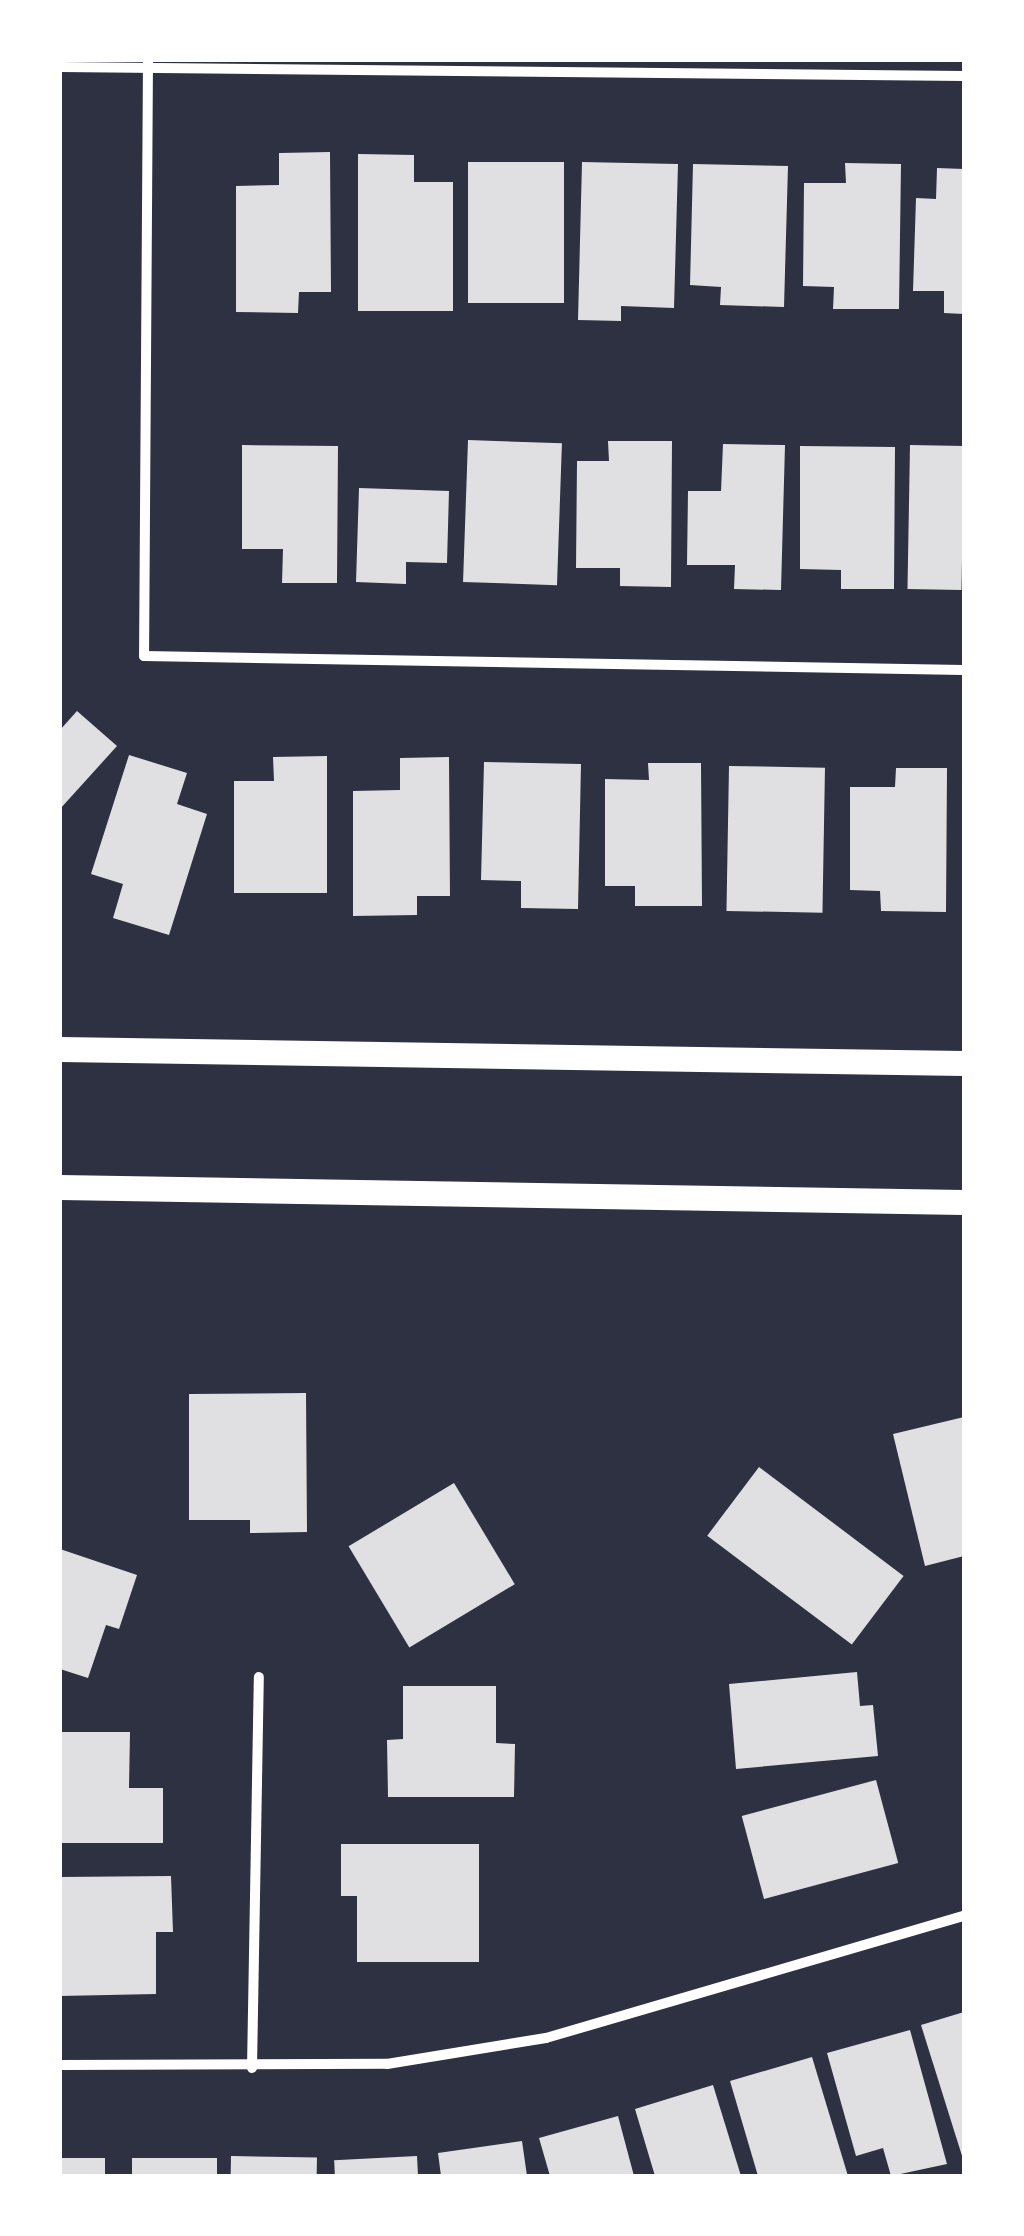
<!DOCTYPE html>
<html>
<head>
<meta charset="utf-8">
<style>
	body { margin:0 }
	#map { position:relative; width:1024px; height:2236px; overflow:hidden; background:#2d3142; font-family:"Source Sans 3",sans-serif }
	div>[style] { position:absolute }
	.building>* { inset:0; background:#e0e0e3; transform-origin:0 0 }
	.minor>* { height:10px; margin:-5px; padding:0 5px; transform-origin:5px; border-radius:5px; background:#fff }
	.primary>* { height:25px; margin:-12.5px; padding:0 12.5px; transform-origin:12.5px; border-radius:12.5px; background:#fff }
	span { translate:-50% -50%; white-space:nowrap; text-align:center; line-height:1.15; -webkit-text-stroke:8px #fff; paint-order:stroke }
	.frame { position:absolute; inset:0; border:62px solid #fff; pointer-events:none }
</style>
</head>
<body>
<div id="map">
	<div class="building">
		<div style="clip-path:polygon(330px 152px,331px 292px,299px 292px,298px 313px,236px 312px,236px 186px,279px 185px,279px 153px)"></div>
		<div style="clip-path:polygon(358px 154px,414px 155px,414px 182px,453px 182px,453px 311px,358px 311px)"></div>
		<div style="left:468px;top:162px;width:96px;height:141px"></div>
		<div style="clip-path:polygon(582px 162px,678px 164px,674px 308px,621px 306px,621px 321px,578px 320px)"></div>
		<div style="clip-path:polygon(845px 163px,901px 164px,899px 309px,833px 309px,834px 287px,803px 286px,804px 183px,846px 183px)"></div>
		<div style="clip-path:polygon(693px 164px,788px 166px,784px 307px,720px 305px,721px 287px,690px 285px)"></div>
		<div style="clip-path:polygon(937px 168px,964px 169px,964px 314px,944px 313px,944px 291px,913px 291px,916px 198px,936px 199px)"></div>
		<div style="left:468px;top:440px;width:94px;height:142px;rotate:2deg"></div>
		<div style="clip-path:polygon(608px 441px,672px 441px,671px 587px,620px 586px,620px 568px,576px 568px,577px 461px,609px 461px)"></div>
		<div style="clip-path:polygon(723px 444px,785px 445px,781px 590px,734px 589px,735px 565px,687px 565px,688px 491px,721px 491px)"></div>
		<div style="clip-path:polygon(242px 445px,338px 446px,337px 583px,282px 583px,283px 549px,242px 549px)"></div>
		<div style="left:910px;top:445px;width:54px;height:144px;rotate:1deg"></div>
		<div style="clip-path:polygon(800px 446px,895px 447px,894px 589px,841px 589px,841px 570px,800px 569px)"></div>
		<div style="clip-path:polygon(359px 488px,449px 491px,447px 563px,406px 562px,406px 584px,356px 582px)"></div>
		<div style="clip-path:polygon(77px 711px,117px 746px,60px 809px,60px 730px)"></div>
		<div style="clip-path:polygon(129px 755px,187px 773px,177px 804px,207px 814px,169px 935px,113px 918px,123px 884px,91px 874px)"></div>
		<div style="clip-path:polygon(327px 756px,327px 893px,234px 893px,234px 781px,274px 781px,273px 757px)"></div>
		<div style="clip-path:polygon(449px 757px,450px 896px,417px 896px,417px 915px,353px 916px,353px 791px,400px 790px,400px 758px)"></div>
		<div style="clip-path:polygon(484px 762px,581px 764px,578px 909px,521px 908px,521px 881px,481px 880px)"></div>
		<div style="clip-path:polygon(648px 763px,701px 763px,702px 906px,635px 906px,635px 886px,605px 886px,605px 779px,649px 780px)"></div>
		<div style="left:729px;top:766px;width:96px;height:145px;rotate:1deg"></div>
		<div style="clip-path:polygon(896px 768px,947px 768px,946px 912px,881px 911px,880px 891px,850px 890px,850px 787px,895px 787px)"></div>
		<div style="clip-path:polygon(306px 1393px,307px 1532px,250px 1533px,250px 1520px,189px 1520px,189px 1394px)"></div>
		<div style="clip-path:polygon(964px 1417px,964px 1556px,925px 1566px,893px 1434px)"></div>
		<div style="left:759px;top:1467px;width:181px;height:86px;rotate:37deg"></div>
		<div style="left:454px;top:1483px;width:118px;height:123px;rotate:59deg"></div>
		<div style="clip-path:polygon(60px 1549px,137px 1575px,119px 1629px,106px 1625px,88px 1678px,60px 1669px)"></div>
		<div style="clip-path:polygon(857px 1672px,860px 1706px,873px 1705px,878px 1756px,736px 1769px,729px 1684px)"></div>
		<div style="clip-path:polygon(403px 1686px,496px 1686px,496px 1743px,515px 1744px,514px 1797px,388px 1797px,387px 1740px,403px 1739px)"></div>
		<div style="clip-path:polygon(60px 1732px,130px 1732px,129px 1788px,163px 1788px,163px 1843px,60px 1843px)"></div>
		<div style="left:876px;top:1780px;width:86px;height:139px;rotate:75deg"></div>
		<div style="clip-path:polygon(341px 1844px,479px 1844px,479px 1962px,357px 1962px,357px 1896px,341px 1896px)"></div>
		<div style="clip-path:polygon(171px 1876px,173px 1932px,156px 1932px,156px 1994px,60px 1996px,60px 1877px)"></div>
		<div style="clip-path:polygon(964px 2012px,964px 2159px,963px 2159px,921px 2025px)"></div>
		<div style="clip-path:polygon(910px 2030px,947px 2164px,891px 2176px,883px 2148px,856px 2156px,827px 2053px)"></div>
		<div style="clip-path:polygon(812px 2057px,848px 2176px,758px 2176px,730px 2081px)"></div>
		<div style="clip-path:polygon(713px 2085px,741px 2176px,655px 2176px,635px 2109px)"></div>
		<div style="clip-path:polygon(618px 2116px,634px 2176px,550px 2176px,539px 2138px)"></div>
		<div style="clip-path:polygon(522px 2141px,527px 2176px,441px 2176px,438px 2153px)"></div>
		<div style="left:231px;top:2156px;width:86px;height:20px;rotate:1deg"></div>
		<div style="left:417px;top:2156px;width:20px;height:83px;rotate:87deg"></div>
		<div style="left:60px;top:2158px;width:45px;height:18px"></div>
		<div style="left:217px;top:2158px;width:18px;height:85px;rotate:90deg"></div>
	</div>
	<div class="minor">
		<div style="left:148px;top:60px;width:596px;rotate:90.38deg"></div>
		<div style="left:144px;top:656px;width:820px;rotate:0.98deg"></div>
		<div style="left:60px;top:67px;width:904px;rotate:0.57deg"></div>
		<div style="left:60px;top:2065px;width:327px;rotate:-0.2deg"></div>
		<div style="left:387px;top:2064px;width:161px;rotate:-9.3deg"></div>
		<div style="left:546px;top:2038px;width:435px;rotate:-16.3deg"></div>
		<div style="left:252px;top:2068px;width:391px;rotate:-89deg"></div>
	</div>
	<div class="primary">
		<div style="left:60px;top:1049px;width:904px;rotate:0.89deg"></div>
		<div style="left:60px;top:1187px;width:904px;rotate:0.95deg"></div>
	</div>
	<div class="frame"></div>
</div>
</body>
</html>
